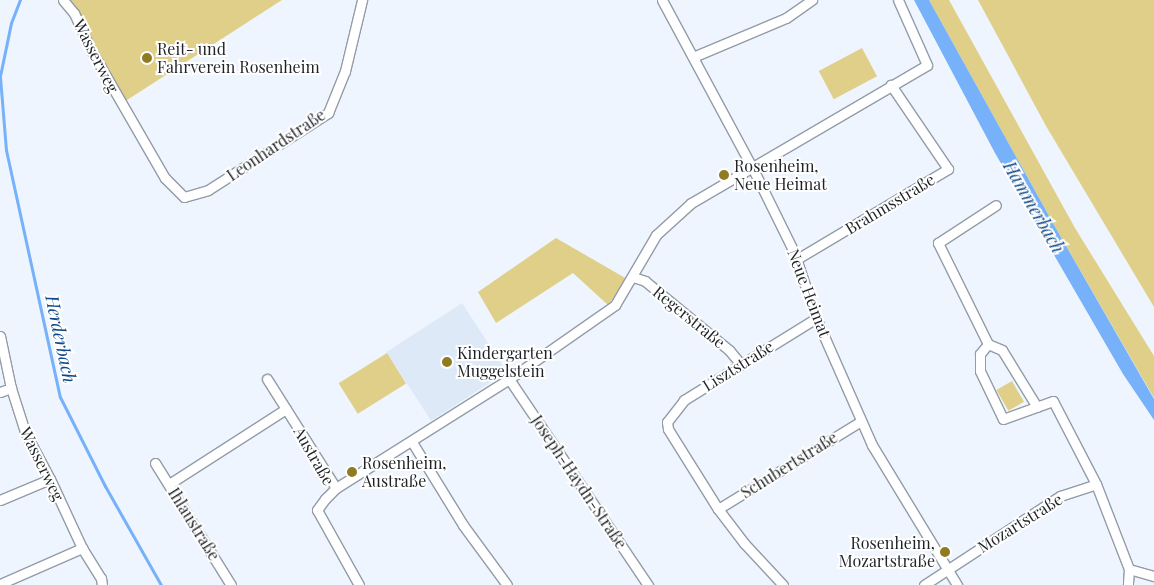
<!DOCTYPE html>
<html>
<head>
<meta charset="utf-8">
<style>
	body { margin:0 }
	#map { position:relative; width:1154px; height:585px; overflow:hidden; background:#eef5fe; font-family:"Playfair Display",serif }
	div>[style] { position:absolute }
	.built>* { inset:0; background:#dee9f8; transform-origin:0 0 }
	.green>* { inset:0; background:#e0cf88; transform-origin:0 0 }
	.water>* { inset:0; background:#76b1fa }
	.stream>* { height:3px; margin:-1.5px; padding:0 1.5px; transform-origin:1.5px; border-radius:1.5px; background:#76b1fa }
	.roads { filter:drop-shadow(1px 0 #939ca7) drop-shadow(-1px 0 #939ca7) drop-shadow(0 1px #939ca7) drop-shadow(0 -1px #939ca7) }
	.minor>* { height:9px; margin:-4.5px; padding:0 4.5px; transform-origin:4.5px; border-radius:4.5px; background:#fff }
	.dots>* { width:14px; height:14px; translate:-50% -50%; box-sizing:border-box; border:2px solid #fff; border-radius:50% }
	span { translate:-50% -50%; white-space:nowrap; text-align:center; line-height:1.15; -webkit-text-stroke:4px #fff; paint-order:stroke }
	.poi-label { font-size:16px; color:#1e2226 }
	.left { translate:0 -50%; text-align:left }
	.right { translate:-100% -50%; text-align:right }
	.street-label { font-size:16px; color:#1e2226 }
	.water-label { font-size:18px; color:#0e498a; font-style:italic }
</style>
</head>
<body>
<div id="map">
	<div class="built">
		<div style="left:462px;top:303px;width:82px;height:90px;rotate:57deg"></div>
	</div>
	<div class="green">
		<div style="clip-path:polygon(69px 0,282px 0,124px 102px)"></div>
		<div style="clip-path:polygon(929px 0,949px 0,1075px 228px,1154px 356px,1154px 398px,1054px 225px)"></div>
		<div style="clip-path:polygon(978px 0,1154px 0,1154px 307px,1046px 126px)"></div>
		<div style="left:862px;top:48px;width:32px;height:49px;rotate:62deg"></div>
		<div style="clip-path:polygon(556px 238px,627px 279px,608px 305px,573px 273px,496px 323px,478px 292px)"></div>
		<div style="left:387px;top:353px;width:36px;height:57px;rotate:58deg"></div>
		<div style="left:1012px;top:381px;width:24px;height:18px;rotate:60deg"></div>
	</div>
	<div class="water">
		<div style="clip-path:polygon(914px 0,929px 0,1054px 225px,1154px 399px,1154px 420px,1123px 374px,995px 153px)"></div>
	</div>
	<div class="stream">
		<div style="left:0;top:76px;width:54px;rotate:-78.3deg"></div>
		<div style="left:11px;top:23px;width:25px;rotate:-69deg"></div>
		<div style="left:0;top:77px;width:73px;rotate:85.3deg"></div>
		<div style="left:6px;top:150px;width:253px;rotate:77.7deg"></div>
		<div style="left:60px;top:397px;width:100px;rotate:63.2deg"></div>
		<div style="left:105px;top:486px;width:114px;rotate:60.5deg"></div>
	</div>
	<div class="roads">
		<div class="minor">
			<div style="left:63px;top:0;width:17px;rotate:50deg"></div>
			<div style="left:74px;top:13px;width:41px;rotate:65.3deg"></div>
			<div style="left:91px;top:50px;width:148px;rotate:60deg"></div>
			<div style="left:165px;top:178px;width:27px;rotate:45deg"></div>
			<div style="left:184px;top:197px;width:25px;rotate:-16deg"></div>
			<div style="left:208px;top:190px;width:143px;rotate:-32.7deg"></div>
			<div style="left:328px;top:113px;width:45px;rotate:-68deg"></div>
			<div style="left:345px;top:71px;width:73px;rotate:-76.5deg"></div>
			<div style="left:662px;top:0;width:190px;rotate:61.7deg"></div>
			<div style="left:752px;top:167px;width:95px;rotate:63.7deg"></div>
			<div style="left:794px;top:252px;width:70px;rotate:71.6deg"></div>
			<div style="left:816px;top:318px;width:139px;rotate:66.2deg"></div>
			<div style="left:872px;top:445px;width:164px;rotate:58.7deg"></div>
			<div style="left:693px;top:57px;width:101px;rotate:-22.8deg"></div>
			<div style="left:786px;top:18px;width:32px;rotate:-35deg"></div>
			<div style="left:797px;top:259px;width:176px;rotate:-30.8deg"></div>
			<div style="left:948px;top:169px;width:102px;rotate:-124.2deg"></div>
			<div style="left:633px;top:277px;width:13px;rotate:18deg"></div>
			<div style="left:645px;top:281px;width:109px;rotate:39.4deg"></div>
			<div style="left:729px;top:350px;width:17px;rotate:50deg"></div>
			<div style="left:0;top:336px;width:53px;rotate:78.1deg"></div>
			<div style="left:11px;top:388px;width:46px;rotate:72.3deg"></div>
			<div style="left:25px;top:432px;width:53px;rotate:62deg"></div>
			<div style="left:50px;top:479px;width:76px;rotate:65.1deg"></div>
			<div style="left:82px;top:548px;width:36px;rotate:58deg"></div>
			<div style="left:101px;top:578px;width:7px;rotate:82deg"></div>
			<div style="left:988px;top:344px;width:113px;rotate:-116.3deg"></div>
			<div style="left:938px;top:243px;width:69px;rotate:-33.2deg"></div>
			<div style="left:267px;top:379px;width:129px;rotate:57.7deg"></div>
			<div style="left:509px;top:379px;width:249px;rotate:56deg"></div>
			<div style="left:0;top:392px;width:12px;rotate:-20deg"></div>
			<div style="left:1037px;top:407px;width:67px;rotate:-121.6deg"></div>
			<div style="left:1002px;top:350px;width:15px;rotate:-157deg"></div>
			<div style="left:988px;top:344px;width:13px;rotate:129deg"></div>
			<div style="left:980px;top:354px;width:17px;rotate:90deg"></div>
			<div style="left:980px;top:371px;width:53px;rotate:64.4deg"></div>
			<div style="left:1003px;top:419px;width:53px;rotate:-19.8deg"></div>
			<div style="left:1053px;top:401px;width:93px;rotate:62.6deg"></div>
			<div style="left:1096px;top:484px;width:91px;rotate:68.8deg"></div>
			<div style="left:1129px;top:569px;width:16px;rotate:94deg"></div>
			<div style="left:412px;top:442px;width:97px;rotate:58.4deg"></div>
			<div style="left:463px;top:525px;width:74px;rotate:53.7deg"></div>
			<div style="left:155px;top:463px;width:144px;rotate:58.1deg"></div>
			<div style="left:169px;top:484px;width:139px;rotate:-32.7deg"></div>
			<div style="left:0;top:500px;width:54px;rotate:-22.8deg"></div>
			<div style="left:718px;top:509px;width:168px;rotate:-31.6deg"></div>
			<div style="left:1129px;top:569px;width:26px;rotate:16deg"></div>
			<div style="left:0;top:584px;width:90px;rotate:-23.7deg"></div>
			<div style="left:359px;top:585px;width:86px;rotate:-119.2deg"></div>
			<div style="left:317px;top:510px;width:14px;rotate:-54deg"></div>
			<div style="left:325px;top:499px;width:16px;rotate:-45deg"></div>
			<div style="left:336px;top:488px;width:204px;rotate:-32.2deg"></div>
			<div style="left:509px;top:379px;width:129px;rotate:-34.9deg"></div>
			<div style="left:615px;top:305px;width:81px;rotate:-59.6deg"></div>
			<div style="left:656px;top:235px;width:47px;rotate:-42.4deg"></div>
			<div style="left:691px;top:203px;width:273px;rotate:-30.3deg"></div>
			<div style="left:927px;top:65px;width:71px;rotate:-114deg"></div>
			<div style="left:783px;top:585px;width:57px;rotate:-132.9deg"></div>
			<div style="left:744px;top:543px;width:43px;rotate:-127.4deg"></div>
			<div style="left:718px;top:509px;width:94px;rotate:-122deg"></div>
			<div style="left:668px;top:429px;width:7px;rotate:-98deg"></div>
			<div style="left:667px;top:422px;width:28px;rotate:-52deg"></div>
			<div style="left:684px;top:400px;width:155px;rotate:-31.8deg"></div>
			<div style="left:924px;top:585px;width:163px;rotate:-33.2deg"></div>
			<div style="left:1060px;top:496px;width:38px;rotate:-18deg"></div>
		</div>
	</div>
	<div class="dots">
		<div style="left:147px;top:58px;background:#8f7b21"></div>
		<div style="left:724px;top:175px;background:#8f7b21"></div>
		<div style="left:447px;top:362px;background:#8f7b21"></div>
		<div style="left:352px;top:472px;background:#8f7b21"></div>
		<div style="left:945px;top:552px;background:#8f7b21"></div>
	</div>
	<div class="poi-label">
		<span class="left" style="left:157px;top:58px">Reit- und<br>Fahrverein Rosenheim</span>
		<span class="left" style="left:734px;top:175px">Rosenheim,<br>Neue Heimat</span>
		<span class="left" style="left:457px;top:362px">Kindergarten<br>Muggelstein</span>
		<span class="left" style="left:362px;top:472px">Rosenheim,<br>Austraße</span>
		<span class="right" style="left:935px;top:552px">Rosenheim,<br>Mozartstraße</span>
	</div>
	<div class="street-label">
		<span style="left:96px;top:56px;rotate:63deg">Wasserweg</span>
		<span style="left:276px;top:145px;rotate:-34deg">Leonhardstraße</span>
		<span style="left:890px;top:204px;rotate:-31deg">Brahmsstraße</span>
		<span style="left:809px;top:293px;rotate:69deg">Neue Heimat</span>
		<span style="left:689px;top:317px;rotate:39deg">Regerstraße</span>
		<span style="left:738px;top:366px;rotate:-32deg">Lisztstraße</span>
		<span style="left:314px;top:456px;rotate:60deg">Austraße</span>
		<span style="left:42px;top:464px;rotate:64deg">Wasserweg</span>
		<span style="left:789px;top:465px;rotate:-32deg">Schubertstraße</span>
		<span style="left:579px;top:482px;rotate:56deg">Joseph-Haydn-Straße</span>
		<span style="left:1020px;top:523px;rotate:-32deg">Mozartstraße</span>
		<span style="left:194px;top:524px;rotate:58deg">Ihlaustraße</span>
	</div>
	<div class="water-label">
		<span style="left:1034px;top:207px;rotate:60deg">Hammerbach</span>
		<span style="left:61px;top:339px;rotate:78deg">Herderbach</span>
	</div>
</div>
</body>
</html>
